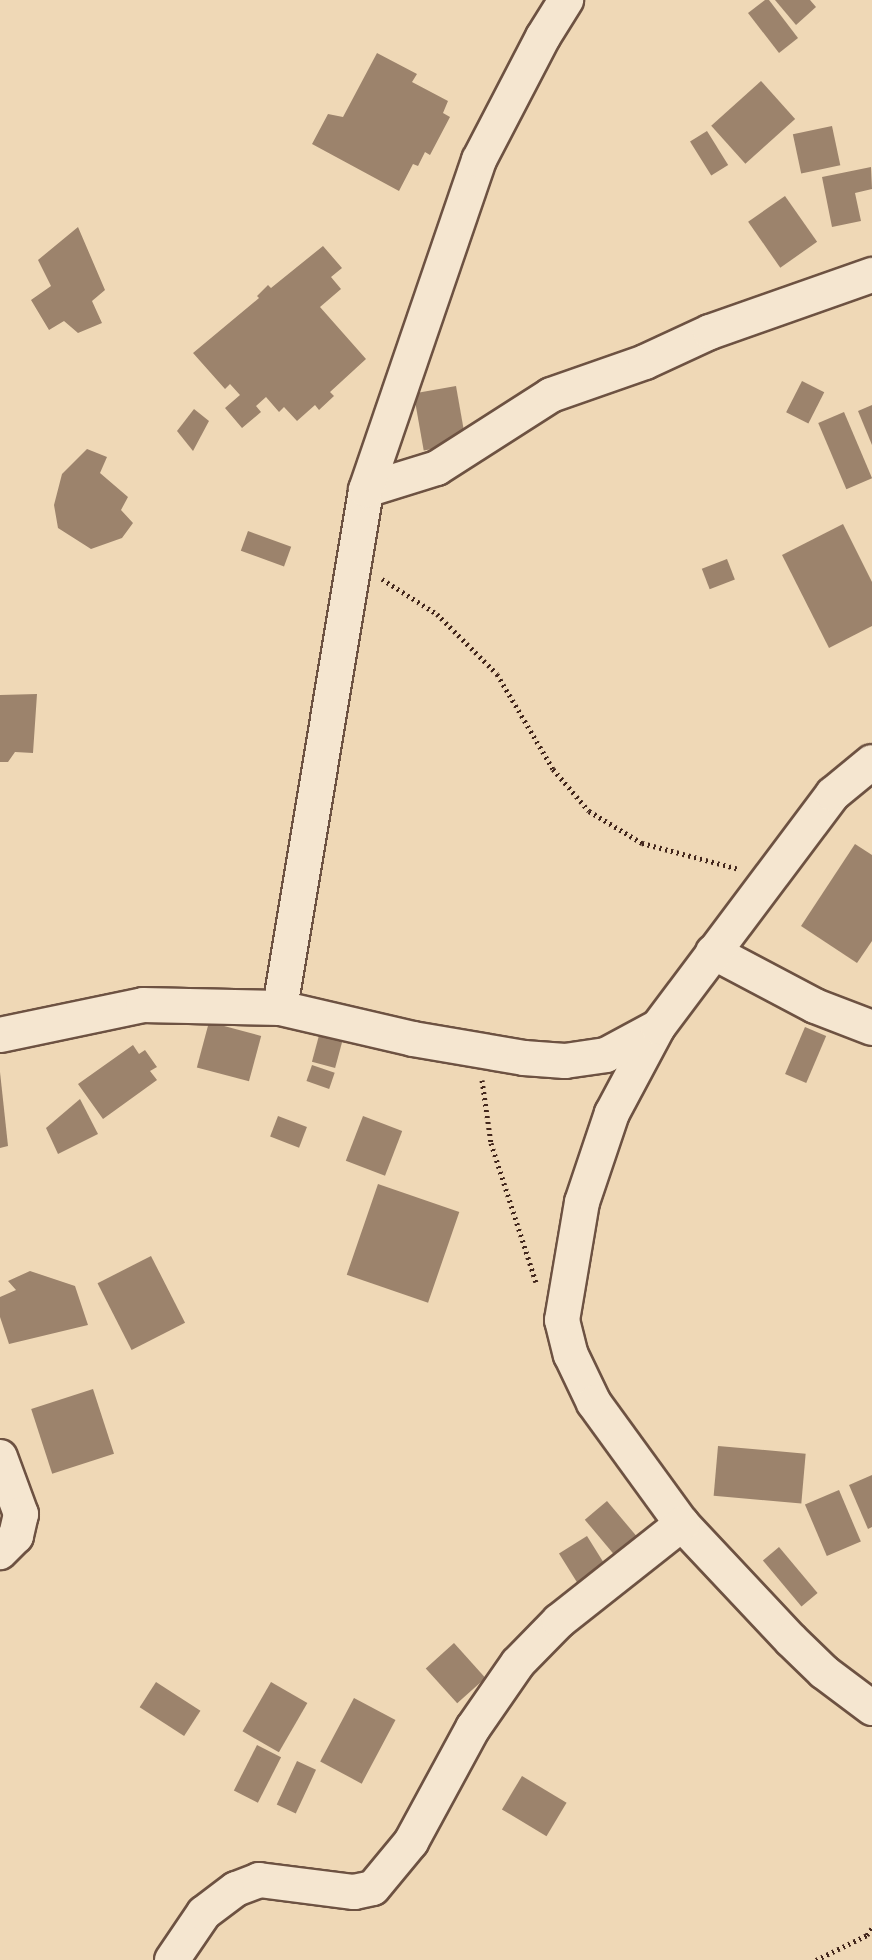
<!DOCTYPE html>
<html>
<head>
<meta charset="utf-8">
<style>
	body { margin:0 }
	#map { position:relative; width:872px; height:1960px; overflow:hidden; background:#efd8b6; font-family:Cardo,serif }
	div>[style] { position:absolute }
	.building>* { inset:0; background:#9c836c; transform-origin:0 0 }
	.path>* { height:5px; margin-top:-2.5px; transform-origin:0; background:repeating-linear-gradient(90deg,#42261c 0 2px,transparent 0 6px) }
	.roads { filter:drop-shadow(2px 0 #6d5242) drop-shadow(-2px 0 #6d5242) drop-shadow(0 2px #6d5242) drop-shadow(0 -2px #6d5242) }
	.minor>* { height:34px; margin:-17px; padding:0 17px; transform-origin:17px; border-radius:17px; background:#f5e6d0 }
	span { translate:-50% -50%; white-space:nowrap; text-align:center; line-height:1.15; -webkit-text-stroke:6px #f5e6d0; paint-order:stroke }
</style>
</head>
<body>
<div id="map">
	<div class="building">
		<div style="clip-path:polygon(765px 0,769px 0,798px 38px,779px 53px,748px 13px)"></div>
		<div style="clip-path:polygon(775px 0,810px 0,816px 7px,796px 25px)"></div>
		<div style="clip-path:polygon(377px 53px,417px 74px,412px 82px,448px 101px,443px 113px,450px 117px,430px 155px,425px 152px,418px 166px,413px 164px,399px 191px,312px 144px,328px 114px,343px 117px)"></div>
		<div style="left:761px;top:81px;width:51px;height:67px;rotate:48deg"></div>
		<div style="left:832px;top:126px;width:40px;height:40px;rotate:78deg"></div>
		<div style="left:707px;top:131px;width:40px;height:20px;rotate:58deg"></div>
		<div style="clip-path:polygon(871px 167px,872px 189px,855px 193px,861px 221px,832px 227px,822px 177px)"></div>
		<div style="left:785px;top:196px;width:56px;height:45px;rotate:55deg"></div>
		<div style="clip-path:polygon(78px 227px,105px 290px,92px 301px,102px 323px,78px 333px,64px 321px,49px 330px,31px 300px,51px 286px,38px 260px)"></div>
		<div style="clip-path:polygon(323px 246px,342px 268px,331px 277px,341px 289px,320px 307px,366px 359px,330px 392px,334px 396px,319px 410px,315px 405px,297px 421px,284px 407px,279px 412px,266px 397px,256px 406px,261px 412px,242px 428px,225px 408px,240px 395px,230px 384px,225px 389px,193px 353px,259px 298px,257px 296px,268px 285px,271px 288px)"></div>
		<div style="left:802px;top:381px;width:25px;height:35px;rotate:27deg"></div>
		<div style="left:456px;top:386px;width:58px;height:43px;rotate:80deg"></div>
		<div style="clip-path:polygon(872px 405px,872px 445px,858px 411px)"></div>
		<div style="clip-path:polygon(194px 409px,209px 421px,193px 451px,177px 431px)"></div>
		<div style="left:844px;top:412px;width:72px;height:28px;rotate:67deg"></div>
		<div style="clip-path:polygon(87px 449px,107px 457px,100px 473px,128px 497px,121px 510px,133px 523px,122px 538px,91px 549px,58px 528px,54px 505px,62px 474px)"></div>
		<div style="clip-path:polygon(843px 524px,872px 582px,872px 626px,829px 648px,782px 555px)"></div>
		<div style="left:248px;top:531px;width:46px;height:21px;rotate:20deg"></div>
		<div style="left:727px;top:559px;width:22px;height:27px;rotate:69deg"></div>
		<div style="clip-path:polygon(37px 694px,33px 753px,15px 752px,8px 762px,0 762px,0 695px)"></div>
		<div style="clip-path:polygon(855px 844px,872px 855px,872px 941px,857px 963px,801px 926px)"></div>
		<div style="left:209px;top:1022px;width:54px;height:47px;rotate:15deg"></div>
		<div style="left:805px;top:1027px;width:23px;height:51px;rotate:23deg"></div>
		<div style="left:321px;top:1028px;width:24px;height:35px;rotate:15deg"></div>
		<div style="clip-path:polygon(133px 1045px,139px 1054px,145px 1050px,157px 1067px,150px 1071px,157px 1080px,103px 1119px,78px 1084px)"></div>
		<div style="left:312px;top:1065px;width:24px;height:17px;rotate:19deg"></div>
		<div style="clip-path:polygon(0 1072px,8px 1146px,0 1148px)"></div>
		<div style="clip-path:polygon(80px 1099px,98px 1134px,58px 1154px,46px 1128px)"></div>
		<div style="left:278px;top:1116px;width:31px;height:22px;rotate:21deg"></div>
		<div style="left:363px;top:1116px;width:42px;height:48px;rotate:21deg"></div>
		<div style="left:378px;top:1184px;width:86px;height:96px;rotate:19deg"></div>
		<div style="left:151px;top:1256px;width:75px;height:60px;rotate:63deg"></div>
		<div style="clip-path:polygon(30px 1271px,75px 1286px,88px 1325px,9px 1344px,0 1317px,0 1297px,16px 1290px,8px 1281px)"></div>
		<div style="left:93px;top:1389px;width:68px;height:65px;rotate:72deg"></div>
		<div style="left:718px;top:1446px;width:88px;height:50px;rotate:5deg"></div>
		<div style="clip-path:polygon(872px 1475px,872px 1527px,868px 1529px,849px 1485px)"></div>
		<div style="left:839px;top:1490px;width:56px;height:37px;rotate:67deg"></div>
		<div style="left:607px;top:1501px;width:53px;height:29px;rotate:50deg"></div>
		<div style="left:587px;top:1536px;width:36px;height:33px;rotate:58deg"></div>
		<div style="left:779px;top:1547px;width:60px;height:21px;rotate:50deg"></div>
		<div style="left:454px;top:1643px;width:47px;height:38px;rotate:48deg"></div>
		<div style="left:156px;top:1682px;width:53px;height:30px;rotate:33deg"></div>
		<div style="left:271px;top:1682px;width:42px;height:57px;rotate:30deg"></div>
		<div style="left:354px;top:1698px;width:47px;height:72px;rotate:28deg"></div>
		<div style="left:257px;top:1745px;width:27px;height:51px;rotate:27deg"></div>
		<div style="left:297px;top:1761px;width:21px;height:48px;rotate:25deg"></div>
		<div style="left:522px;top:1776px;width:52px;height:39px;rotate:31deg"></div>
	</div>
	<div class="path">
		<div style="left:382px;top:579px;width:65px;rotate:32.5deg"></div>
		<div style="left:437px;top:614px;width:85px;rotate:45deg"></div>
		<div style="left:497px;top:674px;width:110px;rotate:59.5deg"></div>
		<div style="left:553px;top:769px;width:55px;rotate:49.4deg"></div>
		<div style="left:589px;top:811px;width:62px;rotate:31.1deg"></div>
		<div style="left:642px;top:843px;width:100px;rotate:15deg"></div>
		<div style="left:482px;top:1080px;width:64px;rotate:81.9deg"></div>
		<div style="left:491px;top:1143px;width:146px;rotate:72.1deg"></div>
		<div style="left:816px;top:1960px;width:57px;rotate:-26.1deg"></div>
		<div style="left:867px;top:1935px;width:9px;rotate:-54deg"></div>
	</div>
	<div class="roads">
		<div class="minor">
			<div style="left:366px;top:490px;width:74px;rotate:-17.2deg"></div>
			<div style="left:437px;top:468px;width:135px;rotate:-32.6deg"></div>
			<div style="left:551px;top:395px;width:100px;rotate:-19.3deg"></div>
			<div style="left:645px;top:362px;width:72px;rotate:-24.8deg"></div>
			<div style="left:710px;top:332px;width:172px;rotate:-19.4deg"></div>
			<div style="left:713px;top:952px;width:115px;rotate:27.9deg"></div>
			<div style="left:815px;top:1006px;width:61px;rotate:21.1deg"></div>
			<div style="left:280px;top:1008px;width:525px;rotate:-80.57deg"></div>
			<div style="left:366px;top:490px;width:349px;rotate:-71.1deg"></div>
			<div style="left:479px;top:160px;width:139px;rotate:-62.5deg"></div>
			<div style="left:543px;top:37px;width:44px;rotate:-58.1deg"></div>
			<div style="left:658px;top:1027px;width:98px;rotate:118.1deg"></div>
			<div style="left:612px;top:1113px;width:94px;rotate:108.6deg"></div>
			<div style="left:582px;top:1202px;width:120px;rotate:99.6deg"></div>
			<div style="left:562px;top:1320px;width:36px;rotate:76deg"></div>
			<div style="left:571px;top:1355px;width:53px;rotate:64.4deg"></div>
			<div style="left:594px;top:1403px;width:150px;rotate:54deg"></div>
			<div style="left:682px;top:1524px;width:159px;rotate:46.8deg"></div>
			<div style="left:791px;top:1640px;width:46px;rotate:44.1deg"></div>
			<div style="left:824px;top:1672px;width:60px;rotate:36.9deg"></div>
			<div style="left:0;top:1035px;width:146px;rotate:-11.8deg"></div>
			<div style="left:143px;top:1005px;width:137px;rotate:1.3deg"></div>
			<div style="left:280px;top:1008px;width:137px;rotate:13.1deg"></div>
			<div style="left:413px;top:1039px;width:113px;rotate:9.7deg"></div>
			<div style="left:524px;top:1058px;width:41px;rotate:4.2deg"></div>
			<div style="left:565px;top:1061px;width:41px;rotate:-8.3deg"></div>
			<div style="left:606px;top:1055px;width:59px;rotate:-28.3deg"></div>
			<div style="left:658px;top:1027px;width:291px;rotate:-53.1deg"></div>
			<div style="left:833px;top:794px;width:50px;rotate:-39.4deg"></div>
			<div style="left:0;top:1457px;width:61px;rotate:69.8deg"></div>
			<div style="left:21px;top:1514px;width:23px;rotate:103deg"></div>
			<div style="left:16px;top:1536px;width:23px;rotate:135deg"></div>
			<div style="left:172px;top:1960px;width:57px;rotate:-55.8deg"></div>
			<div style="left:204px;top:1913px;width:40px;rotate:-37deg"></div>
			<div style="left:236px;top:1889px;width:25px;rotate:-21deg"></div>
			<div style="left:259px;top:1880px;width:96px;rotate:7.2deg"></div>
			<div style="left:354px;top:1892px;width:19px;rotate:-12deg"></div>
			<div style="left:373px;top:1888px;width:60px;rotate:-50.4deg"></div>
			<div style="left:411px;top:1842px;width:130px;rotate:-61.5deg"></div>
			<div style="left:473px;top:1728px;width:79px;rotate:-55.3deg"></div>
			<div style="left:518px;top:1663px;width:59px;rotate:-45.7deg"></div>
			<div style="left:559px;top:1621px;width:157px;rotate:-38.3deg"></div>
		</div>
	</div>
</div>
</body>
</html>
